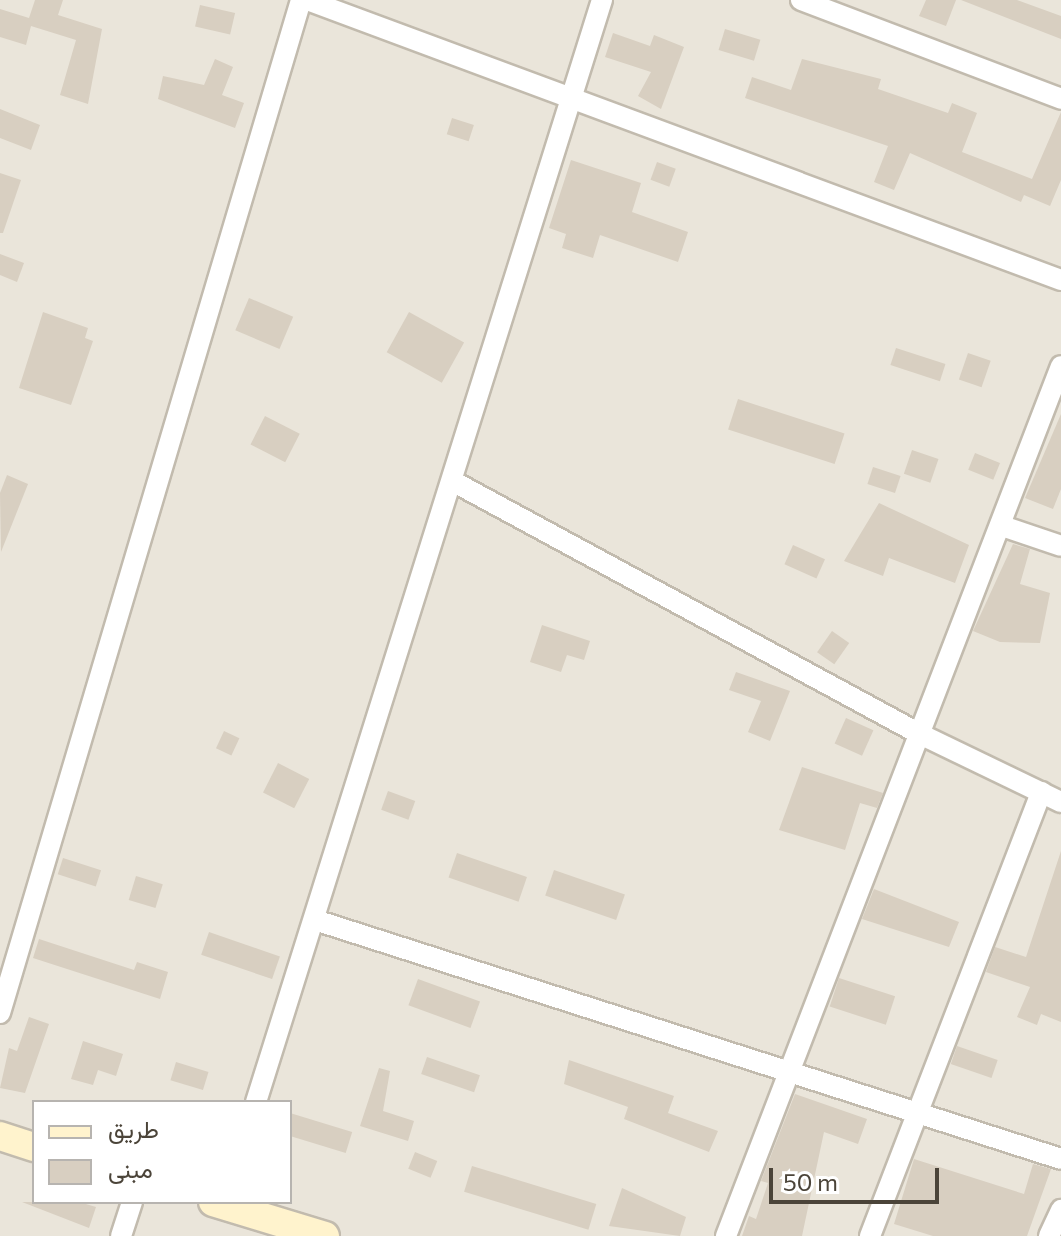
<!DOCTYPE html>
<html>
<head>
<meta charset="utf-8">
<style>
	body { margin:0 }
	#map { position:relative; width:1061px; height:1236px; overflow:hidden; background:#f6f3ec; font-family:Commissioner,Vazirmatn,sans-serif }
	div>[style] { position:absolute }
	.residential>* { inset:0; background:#eae5da }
	.building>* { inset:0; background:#d8cfc1; transform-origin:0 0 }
	.roads { filter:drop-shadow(2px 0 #c2bbae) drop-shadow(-2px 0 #c2bbae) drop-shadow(0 2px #c2bbae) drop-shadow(0 -2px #c2bbae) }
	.street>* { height:20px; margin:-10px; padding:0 10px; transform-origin:10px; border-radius:10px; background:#fff }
	.secondary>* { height:28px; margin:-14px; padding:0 14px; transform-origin:14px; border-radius:14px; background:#fff3cd }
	span { translate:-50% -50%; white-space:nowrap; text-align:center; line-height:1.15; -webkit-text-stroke:6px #fff; paint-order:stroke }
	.legend { position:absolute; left:32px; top:1100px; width:260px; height:104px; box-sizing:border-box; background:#fff; border:2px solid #b7b4b0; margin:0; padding:10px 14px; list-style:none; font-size:24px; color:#4b4439 }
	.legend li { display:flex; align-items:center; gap:16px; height:40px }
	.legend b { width:40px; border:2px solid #b7b4b0 }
	.scale { position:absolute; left:769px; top:1168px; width:170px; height:36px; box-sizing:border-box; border:4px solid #4b4439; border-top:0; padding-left:10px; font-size:24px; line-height:28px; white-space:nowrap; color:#4b4439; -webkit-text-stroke:6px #fff; paint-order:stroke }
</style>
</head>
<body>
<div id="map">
	<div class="residential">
		<div style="clip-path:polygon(evenodd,0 0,1061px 0,1061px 1236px,0 1236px,0 0,34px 1102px,290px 1102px,290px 1202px,34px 1202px,34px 1102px)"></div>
	</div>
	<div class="building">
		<div style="clip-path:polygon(35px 0,63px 0,58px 15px,102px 29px,88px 104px,60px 95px,76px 40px,31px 26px,26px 45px,0 37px,0 9px,29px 18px)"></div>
		<div style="clip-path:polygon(926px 0,956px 0,946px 26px,919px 16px)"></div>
		<div style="clip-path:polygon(961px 0,1017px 0,1061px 16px,1061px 39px)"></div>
		<div style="left:200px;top:5px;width:36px;height:22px;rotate:13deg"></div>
		<div style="left:725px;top:29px;width:37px;height:22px;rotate:17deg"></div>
		<div style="clip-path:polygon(613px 33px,650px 46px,654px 35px,684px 47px,661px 109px,638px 96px,651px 72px,605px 57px)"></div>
		<div style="clip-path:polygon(215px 59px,233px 67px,222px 95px,244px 103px,235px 128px,158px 99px,163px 76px,204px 85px)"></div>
		<div style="clip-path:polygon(802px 59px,881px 79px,878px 89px,948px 113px,952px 103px,977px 113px,962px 152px,1032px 179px,1061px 112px,1061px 180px,1050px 206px,1024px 195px,1021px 202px,910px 153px,894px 190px,874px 182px,888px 146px,745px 98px,752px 77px,791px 90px)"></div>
		<div style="clip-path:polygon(0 109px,40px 125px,31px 150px,0 138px)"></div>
		<div style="left:452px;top:118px;width:23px;height:17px;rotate:18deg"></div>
		<div style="clip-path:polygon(571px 160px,641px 183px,632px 212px,688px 232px,678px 262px,600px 235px,593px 258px,562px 248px,566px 234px,549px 228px)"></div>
		<div style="left:657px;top:162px;width:20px;height:19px;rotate:20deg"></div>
		<div style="clip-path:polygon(0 173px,21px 180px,3px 233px,0 233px)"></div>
		<div style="clip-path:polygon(0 254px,24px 263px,17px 282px,0 275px)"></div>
		<div style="left:249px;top:298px;width:48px;height:35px;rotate:23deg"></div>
		<div style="clip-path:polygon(43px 312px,88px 328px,85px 338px,93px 341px,71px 405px,19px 388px)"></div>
		<div style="left:409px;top:312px;width:63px;height:46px;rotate:29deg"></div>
		<div style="left:896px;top:348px;width:52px;height:18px;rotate:18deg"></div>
		<div style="left:968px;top:353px;width:24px;height:28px;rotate:19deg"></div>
		<div style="left:738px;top:399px;width:112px;height:32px;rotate:18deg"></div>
		<div style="clip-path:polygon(1061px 414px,1061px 489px,1053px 509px,1025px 498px)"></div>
		<div style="left:265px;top:416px;width:39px;height:32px;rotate:27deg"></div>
		<div style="left:912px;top:450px;width:28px;height:25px;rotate:19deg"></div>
		<div style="left:975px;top:453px;width:27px;height:18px;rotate:22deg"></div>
		<div style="left:873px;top:467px;width:29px;height:18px;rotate:18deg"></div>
		<div style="clip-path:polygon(7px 475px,28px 484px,1px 552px,0 493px)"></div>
		<div style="clip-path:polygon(879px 503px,969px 545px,955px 583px,889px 558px,883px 576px,844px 561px)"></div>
		<div style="clip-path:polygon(1013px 544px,1030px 549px,1020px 584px,1050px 593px,1040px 643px,1000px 642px,973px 631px)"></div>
		<div style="left:793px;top:545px;width:35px;height:21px;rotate:24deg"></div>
		<div style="clip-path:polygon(542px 625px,590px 641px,584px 660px,567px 655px,561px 672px,530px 662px)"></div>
		<div style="left:832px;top:631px;width:21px;height:26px;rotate:35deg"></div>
		<div style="clip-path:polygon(736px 672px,790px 691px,770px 741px,748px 732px,761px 701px,729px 690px)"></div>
		<div style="left:846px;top:718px;width:30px;height:28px;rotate:24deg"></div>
		<div style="left:224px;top:731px;width:17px;height:19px;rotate:25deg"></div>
		<div style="left:278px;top:763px;width:35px;height:33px;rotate:27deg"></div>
		<div style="clip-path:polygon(802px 767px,883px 793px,877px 808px,860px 803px,845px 850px,779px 830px)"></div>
		<div style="left:388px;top:791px;width:29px;height:20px;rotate:20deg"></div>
		<div style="clip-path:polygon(1061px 851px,1061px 1022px,1041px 1014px,1037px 1025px,1017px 1017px,1030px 987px,986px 972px,995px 947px,1026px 957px)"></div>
		<div style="left:457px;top:853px;width:74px;height:26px;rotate:19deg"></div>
		<div style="left:63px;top:858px;width:40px;height:17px;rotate:18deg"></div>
		<div style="left:554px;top:870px;width:75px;height:27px;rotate:19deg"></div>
		<div style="left:136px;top:876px;width:28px;height:25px;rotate:17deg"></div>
		<div style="clip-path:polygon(874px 889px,959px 922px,949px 947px,862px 919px)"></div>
		<div style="left:209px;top:932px;width:75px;height:24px;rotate:19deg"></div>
		<div style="clip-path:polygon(39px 939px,134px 970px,137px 962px,168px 972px,160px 999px,33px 958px)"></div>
		<div style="left:839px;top:978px;width:59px;height:30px;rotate:18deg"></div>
		<div style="left:418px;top:979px;width:66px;height:28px;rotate:20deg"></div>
		<div style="clip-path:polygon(29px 1017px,49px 1024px,25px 1093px,0 1088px,9px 1048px,17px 1051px)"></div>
		<div style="clip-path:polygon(83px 1041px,123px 1054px,116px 1076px,98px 1070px,93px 1085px,71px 1079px)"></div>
		<div style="left:957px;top:1046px;width:43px;height:19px;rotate:19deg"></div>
		<div style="left:427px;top:1057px;width:56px;height:18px;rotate:19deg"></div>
		<div style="clip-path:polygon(569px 1060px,674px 1096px,668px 1113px,718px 1131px,709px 1152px,624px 1119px,628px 1107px,564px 1084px)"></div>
		<div style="left:176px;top:1062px;width:34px;height:19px;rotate:17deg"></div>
		<div style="clip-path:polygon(379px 1068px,390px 1071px,383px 1111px,414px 1121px,408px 1141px,360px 1126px)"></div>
		<div style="clip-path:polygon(795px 1094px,867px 1119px,858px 1144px,824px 1132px,802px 1236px,742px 1236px,749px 1216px,756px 1219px,768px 1183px,761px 1181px)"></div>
		<div style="left:290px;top:1113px;width:65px;height:22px;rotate:17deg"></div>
		<div style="left:415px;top:1152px;width:24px;height:18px;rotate:22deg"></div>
		<div style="clip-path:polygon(914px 1159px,1024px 1194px,1033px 1164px,1051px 1169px,1027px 1236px,933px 1236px,894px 1224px)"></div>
		<div style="left:472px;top:1166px;width:130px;height:27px;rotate:17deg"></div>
		<div style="clip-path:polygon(622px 1188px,686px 1217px,680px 1236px,609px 1226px)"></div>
		<div style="clip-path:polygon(22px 1202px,79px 1202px,96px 1207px,89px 1228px)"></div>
	</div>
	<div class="roads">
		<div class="street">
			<div style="left:307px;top:0;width:804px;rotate:20.37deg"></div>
			<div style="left:801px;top:0;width:278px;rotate:20.8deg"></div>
			<div style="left:456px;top:483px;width:525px;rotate:28.42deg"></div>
			<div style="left:918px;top:733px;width:159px;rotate:25.8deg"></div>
			<div style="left:1002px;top:526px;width:62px;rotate:18.7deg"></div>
			<div style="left:315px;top:920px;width:783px;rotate:17.76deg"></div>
			<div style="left:0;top:1013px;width:1057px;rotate:-73.45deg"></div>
			<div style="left:256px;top:1102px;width:1155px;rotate:-72.57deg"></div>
			<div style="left:121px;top:1236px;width:36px;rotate:-72deg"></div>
			<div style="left:726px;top:1236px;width:932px;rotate:-68.94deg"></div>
			<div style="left:870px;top:1236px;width:476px;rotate:-68.9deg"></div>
			<div style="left:1049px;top:1236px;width:29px;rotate:-65deg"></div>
		</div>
		<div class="secondary">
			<div style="left:0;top:1136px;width:36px;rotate:18deg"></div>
			<div style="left:213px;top:1202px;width:117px;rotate:16.9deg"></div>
		</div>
	</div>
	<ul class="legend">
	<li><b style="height:10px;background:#fff3cd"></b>طريق</li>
	<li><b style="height:22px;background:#d8cfc1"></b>مبنى</li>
	</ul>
	<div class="scale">50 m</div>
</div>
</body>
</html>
